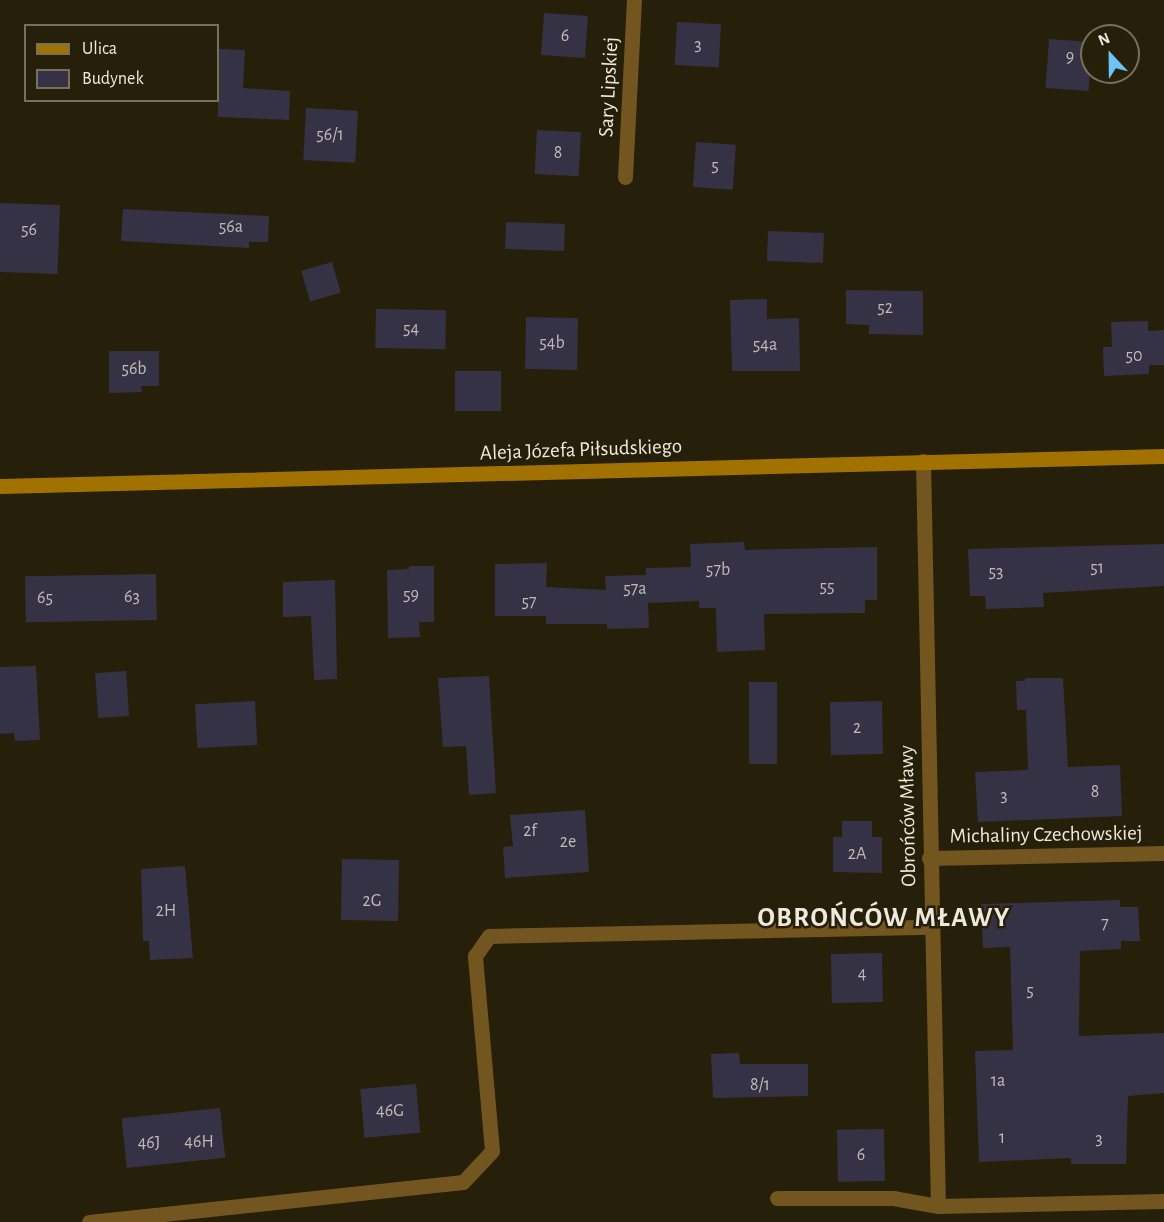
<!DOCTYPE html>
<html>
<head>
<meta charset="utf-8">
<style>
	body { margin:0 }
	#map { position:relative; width:1164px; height:1222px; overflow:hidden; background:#261f09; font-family:"Alegreya Sans",sans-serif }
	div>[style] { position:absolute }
	.building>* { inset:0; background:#363246; transform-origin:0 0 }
	.lane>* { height:15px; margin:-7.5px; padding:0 7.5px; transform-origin:7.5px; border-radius:7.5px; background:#73551f }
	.street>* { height:15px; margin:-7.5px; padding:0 7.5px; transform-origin:7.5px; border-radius:7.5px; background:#73551f }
	.secondary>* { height:15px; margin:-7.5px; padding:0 7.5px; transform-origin:7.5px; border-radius:7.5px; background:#a27201 }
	span { translate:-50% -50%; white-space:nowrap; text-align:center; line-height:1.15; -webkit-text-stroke:5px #261f09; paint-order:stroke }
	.number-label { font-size:18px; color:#c0bbb6 }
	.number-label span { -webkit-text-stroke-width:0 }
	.street-label { font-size:21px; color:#eee9dc }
	.district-label { font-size:27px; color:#eee9dc; font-weight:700; letter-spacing:1.5px }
	.legend { position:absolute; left:24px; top:24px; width:195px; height:78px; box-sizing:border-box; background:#261f09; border:2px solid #76705d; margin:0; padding:8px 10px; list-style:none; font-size:18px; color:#eee9dc }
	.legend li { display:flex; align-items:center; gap:12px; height:30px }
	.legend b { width:30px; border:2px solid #76705d }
	.north { position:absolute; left:1080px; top:24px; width:60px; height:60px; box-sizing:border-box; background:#261f09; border:2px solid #76705d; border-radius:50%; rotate:338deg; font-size:16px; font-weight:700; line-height:24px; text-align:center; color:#eee9dc }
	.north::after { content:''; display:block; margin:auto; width:21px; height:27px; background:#6fc2f4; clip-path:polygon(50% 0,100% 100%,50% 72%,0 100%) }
</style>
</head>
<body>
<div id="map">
	<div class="building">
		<div style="left:544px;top:13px;width:44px;height:42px;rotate:4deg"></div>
		<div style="left:677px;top:22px;width:44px;height:43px;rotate:3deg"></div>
		<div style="left:1049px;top:39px;width:43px;height:49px;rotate:4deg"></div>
		<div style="clip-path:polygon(218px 49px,245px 50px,243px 88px,290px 91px,289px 120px,218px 117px)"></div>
		<div style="left:306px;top:108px;width:52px;height:52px;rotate:3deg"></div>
		<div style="left:537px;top:130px;width:44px;height:44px;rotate:3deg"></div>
		<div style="left:696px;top:142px;width:40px;height:45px;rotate:4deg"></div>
		<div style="left:0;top:203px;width:60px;height:69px;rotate:2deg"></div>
		<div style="clip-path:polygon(123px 209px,269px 216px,268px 242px,249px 242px,249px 248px,121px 241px)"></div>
		<div style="left:506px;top:222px;width:59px;height:27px;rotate:2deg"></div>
		<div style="left:768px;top:231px;width:56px;height:30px;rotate:2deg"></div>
		<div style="left:332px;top:262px;width:32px;height:32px;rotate:74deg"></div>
		<div style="clip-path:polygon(846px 290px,923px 291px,923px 335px,869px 334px,869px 325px,846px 324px)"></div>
		<div style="clip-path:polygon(767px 299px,767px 319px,799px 318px,800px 371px,732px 371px,730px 300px)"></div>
		<div style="left:376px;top:309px;width:70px;height:39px;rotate:1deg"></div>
		<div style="left:526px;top:317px;width:52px;height:52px;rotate:1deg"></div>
		<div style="clip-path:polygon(1148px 321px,1148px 331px,1164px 330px,1164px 365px,1149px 365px,1149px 374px,1104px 376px,1103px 347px,1112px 347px,1111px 322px)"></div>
		<div style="clip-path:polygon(109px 351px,159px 351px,159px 386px,141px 386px,142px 392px,109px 393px)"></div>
		<div style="left:501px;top:371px;width:40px;height:46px;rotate:90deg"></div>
		<div style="clip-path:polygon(744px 542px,745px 550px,877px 547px,877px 600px,865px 600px,865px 613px,764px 614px,765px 650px,717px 652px,716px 608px,699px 608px,699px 601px,648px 603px,649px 628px,607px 629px,607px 624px,546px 624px,546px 616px,495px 616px,495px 564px,547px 563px,546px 587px,606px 590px,605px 576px,646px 575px,646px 568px,691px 567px,690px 544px)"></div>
		<div style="clip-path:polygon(1164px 544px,1164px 586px,1043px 593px,1044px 607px,986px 609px,985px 596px,970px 596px,968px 549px)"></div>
		<div style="clip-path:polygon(409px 566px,434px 566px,434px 622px,419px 622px,420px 637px,388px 638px,387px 570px,409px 569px)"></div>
		<div style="left:156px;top:574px;width:46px;height:131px;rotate:89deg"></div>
		<div style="clip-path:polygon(335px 580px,337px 679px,314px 680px,311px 616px,283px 617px,283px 582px)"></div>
		<div style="clip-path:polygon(36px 666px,40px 740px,15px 741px,14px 733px,0 734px,0 667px)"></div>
		<div style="left:126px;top:671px;width:45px;height:31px;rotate:86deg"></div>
		<div style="clip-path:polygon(489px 676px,496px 793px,469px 795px,466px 746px,443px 747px,438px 678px)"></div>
		<div style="clip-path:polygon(1025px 678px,1063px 678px,1068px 767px,1120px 765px,1122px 816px,978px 822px,975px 772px,1028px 770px,1026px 710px,1017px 710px,1016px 681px,1025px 681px)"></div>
		<div style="left:749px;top:682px;width:28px;height:82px"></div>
		<div style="left:255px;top:701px;width:44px;height:60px;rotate:87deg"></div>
		<div style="left:882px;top:701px;width:53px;height:52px;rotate:89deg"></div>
		<div style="clip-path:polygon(585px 810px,589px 872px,505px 878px,503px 847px,513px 846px,510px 815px)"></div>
		<div style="clip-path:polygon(842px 821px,872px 821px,872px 837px,882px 837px,882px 873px,833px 872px,833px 837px,842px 837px)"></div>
		<div style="left:342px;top:859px;width:57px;height:61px;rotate:1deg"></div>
		<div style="clip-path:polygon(185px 866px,193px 958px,150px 960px,149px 941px,143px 941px,141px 869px)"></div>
		<div style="clip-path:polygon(1120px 900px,1120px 907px,1138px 907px,1140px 941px,1121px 941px,1121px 949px,1080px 951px,1079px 1036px,1164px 1033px,1164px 1093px,1128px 1096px,1126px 1164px,1071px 1164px,1071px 1158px,979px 1162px,975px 1051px,1013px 1050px,1010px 947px,983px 948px,981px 904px)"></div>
		<div style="left:882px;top:953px;width:49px;height:51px;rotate:89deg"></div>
		<div style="clip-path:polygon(739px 1053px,740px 1064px,808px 1064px,808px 1096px,713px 1098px,711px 1054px)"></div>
		<div style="left:416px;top:1084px;width:49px;height:56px;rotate:85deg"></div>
		<div style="left:220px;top:1108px;width:50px;height:99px;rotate:84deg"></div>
		<div style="left:884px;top:1129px;width:52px;height:47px;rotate:89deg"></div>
	</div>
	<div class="lane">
		<div style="left:777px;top:1198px;width:116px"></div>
		<div style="left:893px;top:1198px;width:46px;rotate:10.1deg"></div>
		<div style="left:89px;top:1222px;width:376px;rotate:-6.1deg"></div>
		<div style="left:463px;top:1182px;width:42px;rotate:-46.9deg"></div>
		<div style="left:492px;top:1151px;width:196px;rotate:-95deg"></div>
		<div style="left:475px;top:956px;width:24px;rotate:-55deg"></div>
		<div style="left:489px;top:936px;width:442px;rotate:-1.2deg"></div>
	</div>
	<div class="street">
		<div style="left:625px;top:177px;width:177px;rotate:-87.1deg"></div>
		<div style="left:923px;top:461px;width:745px;rotate:88.85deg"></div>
		<div style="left:938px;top:1206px;width:226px;rotate:-1.3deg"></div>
		<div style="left:929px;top:858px;width:235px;rotate:-1.2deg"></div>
	</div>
	<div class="secondary">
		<div style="left:0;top:486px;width:1164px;rotate:-1.48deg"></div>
	</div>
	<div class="number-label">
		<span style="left:565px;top:36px">6</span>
		<span style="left:698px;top:45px">3</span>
		<span style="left:1070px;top:57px">9</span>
		<span style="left:330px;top:135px">56/1</span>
		<span style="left:558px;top:153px">8</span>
		<span style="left:715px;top:166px">5</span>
		<span style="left:231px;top:227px">56a</span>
		<span style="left:29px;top:230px">56</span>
		<span style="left:885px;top:308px">52</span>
		<span style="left:411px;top:329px">54</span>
		<span style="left:552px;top:343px">54b</span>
		<span style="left:765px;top:345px">54a</span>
		<span style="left:1134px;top:356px">50</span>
		<span style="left:134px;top:369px">56b</span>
		<span style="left:1097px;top:568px">51</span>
		<span style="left:718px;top:570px">57b</span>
		<span style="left:996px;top:572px">53</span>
		<span style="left:827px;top:587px">55</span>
		<span style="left:635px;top:589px">57a</span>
		<span style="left:411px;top:595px">59</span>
		<span style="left:132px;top:597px">63</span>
		<span style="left:45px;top:598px">65</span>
		<span style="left:529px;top:602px">57</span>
		<span style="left:857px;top:728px">2</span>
		<span style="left:1095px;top:792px">8</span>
		<span style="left:1004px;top:796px">3</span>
		<span style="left:530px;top:831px">2f</span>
		<span style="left:568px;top:842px">2e</span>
		<span style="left:857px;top:854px">2A</span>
		<span style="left:372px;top:901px">2G</span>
		<span style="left:166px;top:911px">2H</span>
		<span style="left:1105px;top:924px">7</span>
		<span style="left:862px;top:974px">4</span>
		<span style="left:1030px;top:991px">5</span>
		<span style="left:998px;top:1081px">1a</span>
		<span style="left:760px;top:1085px">8/1</span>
		<span style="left:390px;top:1111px">46G</span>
		<span style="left:1002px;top:1138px">1</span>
		<span style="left:1099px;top:1139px">3</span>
		<span style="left:199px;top:1142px">46H</span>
		<span style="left:149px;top:1143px">46J</span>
		<span style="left:861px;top:1155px">6</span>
	</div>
	<div class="street-label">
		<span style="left:609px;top:87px;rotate:-87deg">Sary Lipskiej</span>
		<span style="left:581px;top:450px;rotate:-2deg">Aleja Józefa Piłsudskiego</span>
		<span style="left:908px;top:816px;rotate:-91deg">Obrońców Mławy</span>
		<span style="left:1046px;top:835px;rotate:-1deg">Michaliny Czechowskiej</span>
	</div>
	<div class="district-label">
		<span style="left:884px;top:918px">OBROŃCÓW MŁAWY</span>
	</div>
	<ul class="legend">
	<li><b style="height:8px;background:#a27201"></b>Ulica</li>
	<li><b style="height:16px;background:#363246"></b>Budynek</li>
	</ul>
	<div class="north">N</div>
</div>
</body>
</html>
